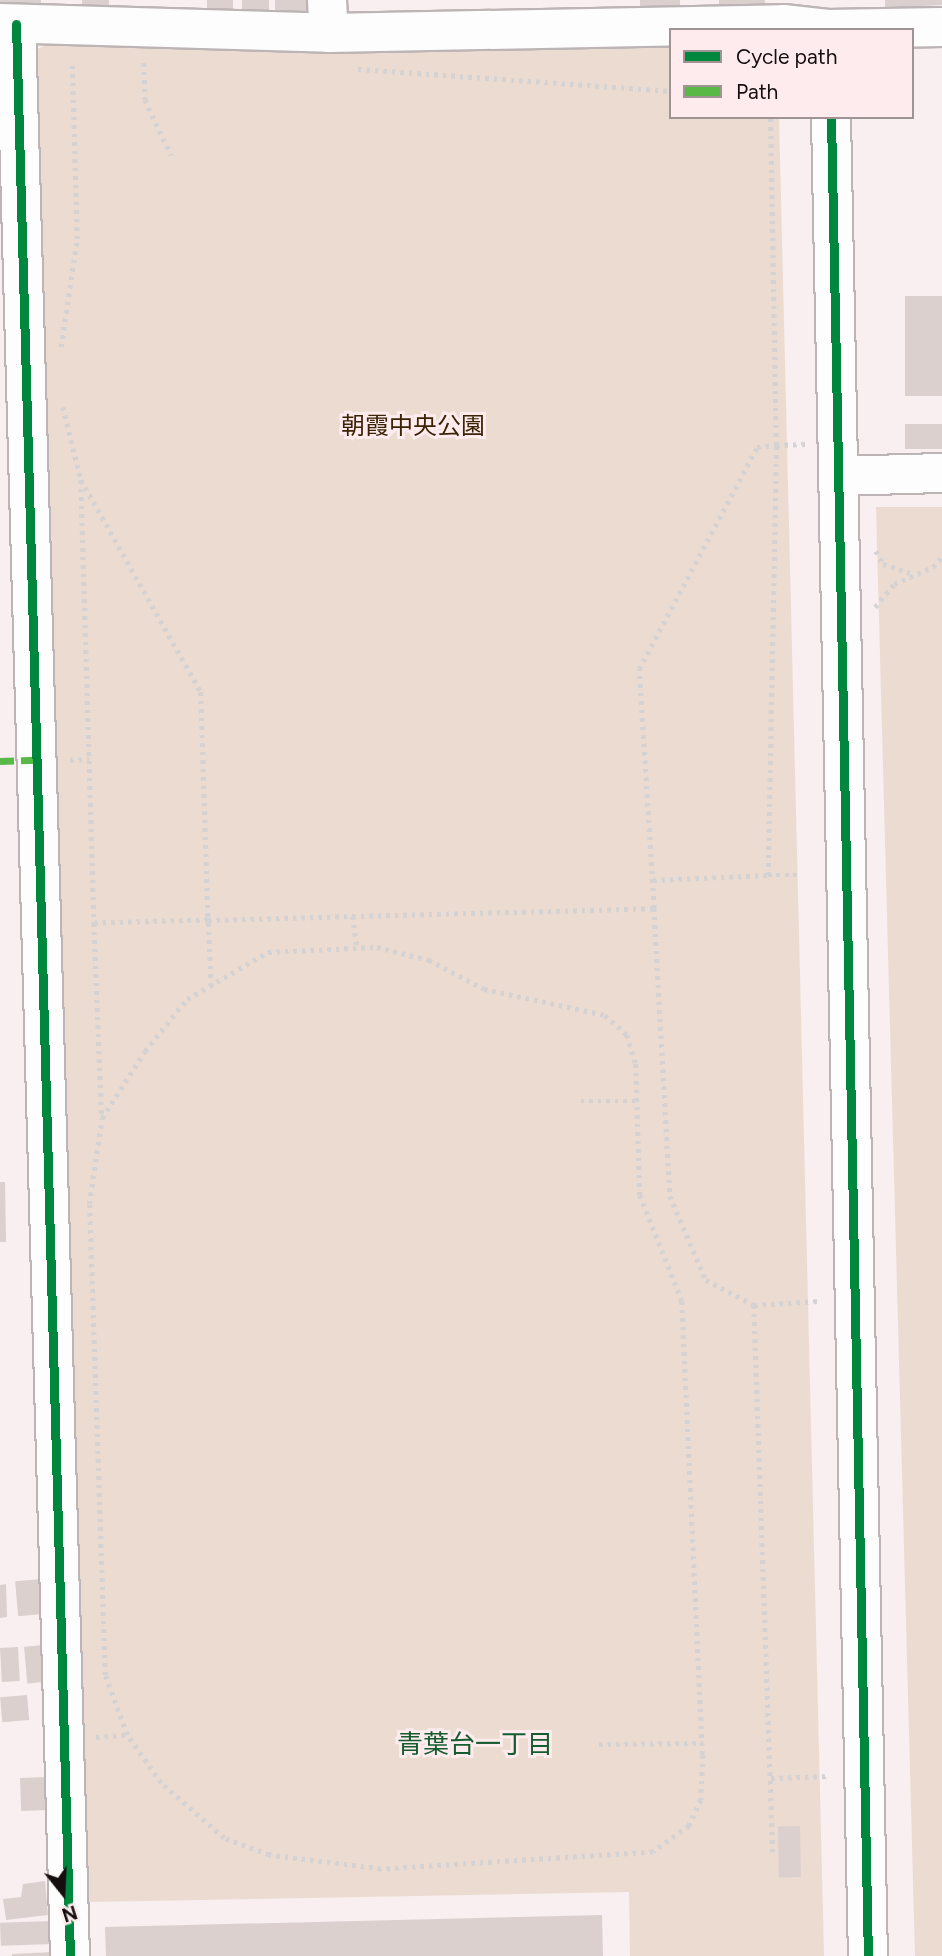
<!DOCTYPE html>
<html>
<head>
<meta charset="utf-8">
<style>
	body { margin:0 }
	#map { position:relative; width:942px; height:1956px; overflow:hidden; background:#f9eff0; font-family:Figtree,"Noto Sans JP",sans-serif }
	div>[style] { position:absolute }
	.green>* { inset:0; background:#ebdbd1 }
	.building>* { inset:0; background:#dbd0ce; transform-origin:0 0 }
	.path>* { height:4.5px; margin-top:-2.25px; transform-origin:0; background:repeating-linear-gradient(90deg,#d4d2d2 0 3.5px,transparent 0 8.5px) }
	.roads { filter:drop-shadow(2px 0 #bcb4b5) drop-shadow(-2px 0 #bcb4b5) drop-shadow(0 2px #bcb4b5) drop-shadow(0 -2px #bcb4b5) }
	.minor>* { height:38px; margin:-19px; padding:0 19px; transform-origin:19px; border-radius:19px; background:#fefdfd }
	.quiet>* { height:7px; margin-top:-3.5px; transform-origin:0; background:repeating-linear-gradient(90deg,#58b947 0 14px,transparent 0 21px) }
	.cycleway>* { height:9px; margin:-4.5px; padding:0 4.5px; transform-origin:4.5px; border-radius:4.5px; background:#00873e }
	span { translate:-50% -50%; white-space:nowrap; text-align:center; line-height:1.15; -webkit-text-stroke:6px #fdebed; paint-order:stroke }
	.park-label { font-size:24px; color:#3d2305 }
	.neighbourhood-label { font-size:26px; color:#155c30 }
	.legend { position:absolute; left:669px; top:28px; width:245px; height:91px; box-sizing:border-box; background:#fdebed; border:2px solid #a09394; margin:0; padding:9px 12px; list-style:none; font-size:21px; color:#140e0f }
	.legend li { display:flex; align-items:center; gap:14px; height:35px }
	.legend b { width:35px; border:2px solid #a09394 }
	.north { position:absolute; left:28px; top:1858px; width:70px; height:70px; -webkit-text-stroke:5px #fdebed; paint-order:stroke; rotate:162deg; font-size:19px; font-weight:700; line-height:28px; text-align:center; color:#140e0f }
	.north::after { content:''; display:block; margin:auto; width:24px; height:32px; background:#140e0f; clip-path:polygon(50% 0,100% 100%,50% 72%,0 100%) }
</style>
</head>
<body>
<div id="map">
	<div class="green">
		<div style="clip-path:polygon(59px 39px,671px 42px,671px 117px,779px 117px,824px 1956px,630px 1956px,629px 1892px,88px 1902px,78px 1739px,31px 52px)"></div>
		<div style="clip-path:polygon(876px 507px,942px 507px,942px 1956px,915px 1956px)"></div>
	</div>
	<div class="building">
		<div style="left:0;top:0;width:41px;height:9px"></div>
		<div style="left:82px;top:0;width:27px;height:11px"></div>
		<div style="left:207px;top:0;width:26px;height:17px"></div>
		<div style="left:242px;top:0;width:27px;height:17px"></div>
		<div style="left:275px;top:0;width:34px;height:16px"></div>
		<div style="left:640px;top:0;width:40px;height:8px"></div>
		<div style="left:719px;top:0;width:46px;height:9px"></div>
		<div style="clip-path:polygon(885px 0,942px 0,942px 5px,885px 8px)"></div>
		<div style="left:942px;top:296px;width:100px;height:37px;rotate:90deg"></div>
		<div style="left:905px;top:424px;width:37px;height:25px"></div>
		<div style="clip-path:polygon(0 1182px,5px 1182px,6px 1242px,0 1242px)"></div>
		<div style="left:42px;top:1579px;width:35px;height:27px;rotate:85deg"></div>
		<div style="clip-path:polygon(6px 1584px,7px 1617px,0 1618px,0 1585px)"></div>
		<div style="left:43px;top:1645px;width:37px;height:19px;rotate:85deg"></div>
		<div style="left:18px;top:1647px;width:34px;height:18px;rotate:87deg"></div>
		<div style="left:27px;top:1695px;width:25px;height:27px;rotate:85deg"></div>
		<div style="left:47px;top:1777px;width:33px;height:27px;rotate:88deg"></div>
		<div style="left:800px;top:1826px;width:51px;height:22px;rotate:89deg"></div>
		<div style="clip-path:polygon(45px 1881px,48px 1915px,6px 1920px,3px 1899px,21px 1897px,23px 1884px)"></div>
		<div style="clip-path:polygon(602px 1915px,603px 1956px,106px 1956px,105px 1927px)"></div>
		<div style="left:53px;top:1921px;width:23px;height:53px;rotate:88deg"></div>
		<div style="clip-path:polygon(53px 1952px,53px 1956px,12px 1956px,12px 1954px)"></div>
	</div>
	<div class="path">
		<div style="left:144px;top:63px;width:37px;rotate:88deg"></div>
		<div style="left:145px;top:100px;width:61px;rotate:64.7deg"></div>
		<div style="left:358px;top:69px;width:314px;rotate:4deg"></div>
		<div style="left:61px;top:347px;width:109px;rotate:-81.6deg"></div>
		<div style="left:77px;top:239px;width:177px;rotate:-91.6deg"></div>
		<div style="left:63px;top:407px;width:75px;rotate:76.1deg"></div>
		<div style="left:81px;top:480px;width:244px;rotate:60.5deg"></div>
		<div style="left:201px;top:692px;width:228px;rotate:88.2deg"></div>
		<div style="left:208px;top:920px;width:114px;rotate:178.5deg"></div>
		<div style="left:94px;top:923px;width:195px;rotate:87.7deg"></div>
		<div style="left:81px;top:480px;width:443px;rotate:88.3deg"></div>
		<div style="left:876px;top:551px;width:15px;rotate:62deg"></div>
		<div style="left:883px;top:564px;width:28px;rotate:18deg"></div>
		<div style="left:875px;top:607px;width:30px;rotate:-50deg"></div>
		<div style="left:894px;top:584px;width:43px;rotate:-23.6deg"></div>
		<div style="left:933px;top:567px;width:13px;rotate:-48deg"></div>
		<div style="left:70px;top:760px;width:19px;rotate:-3deg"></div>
		<div style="left:768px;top:875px;width:34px"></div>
		<div style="left:653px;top:880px;width:115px;rotate:-2.5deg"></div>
		<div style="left:768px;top:875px;width:430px;rotate:-88.9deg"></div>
		<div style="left:776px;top:445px;width:31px;rotate:-2deg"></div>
		<div style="left:654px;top:908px;width:288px;rotate:86.8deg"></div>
		<div style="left:670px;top:1196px;width:91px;rotate:66.8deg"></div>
		<div style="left:706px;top:1280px;width:54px;rotate:27.5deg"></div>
		<div style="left:754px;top:1305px;width:550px;rotate:88.02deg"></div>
		<div style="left:353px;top:916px;width:32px;rotate:83deg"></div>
		<div style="left:377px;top:947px;width:54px;rotate:14deg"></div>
		<div style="left:429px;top:960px;width:62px;rotate:27.8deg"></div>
		<div style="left:484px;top:989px;width:124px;rotate:12.1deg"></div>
		<div style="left:605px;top:1015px;width:30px;rotate:42deg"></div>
		<div style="left:627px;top:1035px;width:30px;rotate:73deg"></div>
		<div style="left:636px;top:1064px;width:131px;rotate:88.3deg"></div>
		<div style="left:640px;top:1195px;width:114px;rotate:68.4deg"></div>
		<div style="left:682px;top:1301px;width:454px;rotate:87.4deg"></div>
		<div style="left:703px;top:1755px;width:45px;rotate:92.5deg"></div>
		<div style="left:701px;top:1800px;width:29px;rotate:115deg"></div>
		<div style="left:689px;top:1826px;width:44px;rotate:144.2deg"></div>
		<div style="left:653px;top:1852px;width:273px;rotate:176.4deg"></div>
		<div style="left:381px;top:1869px;width:113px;rotate:-172.9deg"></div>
		<div style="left:269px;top:1855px;width:48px;rotate:-159.3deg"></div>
		<div style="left:224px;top:1838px;width:84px;rotate:-138.9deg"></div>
		<div style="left:161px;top:1783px;width:59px;rotate:-125.3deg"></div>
		<div style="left:127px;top:1735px;width:64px;rotate:-110.1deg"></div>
		<div style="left:105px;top:1675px;width:471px;rotate:-91.9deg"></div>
		<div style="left:89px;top:1204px;width:87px;rotate:-81.4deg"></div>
		<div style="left:102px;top:1118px;width:80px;rotate:-57.3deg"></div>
		<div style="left:145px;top:1051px;width:67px;rotate:-51.1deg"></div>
		<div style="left:187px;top:999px;width:94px;rotate:-30.1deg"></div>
		<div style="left:268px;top:952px;width:109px;rotate:-2.6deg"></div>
		<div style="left:211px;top:986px;width:66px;rotate:-92.6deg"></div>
		<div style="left:208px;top:920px;width:446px;rotate:-1.5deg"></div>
		<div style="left:654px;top:908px;width:239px;rotate:-93.6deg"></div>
		<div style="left:639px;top:669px;width:251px;rotate:-62deg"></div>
		<div style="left:757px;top:447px;width:19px;rotate:-6deg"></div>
		<div style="left:776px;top:445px;width:328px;rotate:-91deg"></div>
		<div style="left:581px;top:1101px;width:56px"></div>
		<div style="left:754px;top:1305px;width:66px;rotate:-3.5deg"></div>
		<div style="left:96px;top:1737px;width:31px;rotate:-4deg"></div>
		<div style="left:599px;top:1744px;width:104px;rotate:-0.6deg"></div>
		<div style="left:771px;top:1778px;width:57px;rotate:-2deg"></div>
	</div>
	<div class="roads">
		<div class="minor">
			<div style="left:327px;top:0;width:33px;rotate:87deg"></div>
			<div style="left:0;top:23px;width:329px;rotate:1.7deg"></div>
			<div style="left:329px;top:33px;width:454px;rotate:-1.1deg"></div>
			<div style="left:783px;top:24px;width:45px;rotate:6.3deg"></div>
			<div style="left:828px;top:29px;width:114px;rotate:-1deg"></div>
			<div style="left:16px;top:24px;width:1933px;rotate:88.4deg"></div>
			<div style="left:831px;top:117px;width:1839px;rotate:88.85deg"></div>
			<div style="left:839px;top:476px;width:103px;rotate:-1.7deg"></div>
		</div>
	</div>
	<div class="quiet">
		<div style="left:0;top:761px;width:37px;rotate:-2deg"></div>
	</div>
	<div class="cycleway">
		<div style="left:16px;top:24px;width:1933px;rotate:88.4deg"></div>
		<div style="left:831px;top:117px;width:1839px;rotate:88.85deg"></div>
	</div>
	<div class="park-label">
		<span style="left:413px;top:426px">朝霞中央公園</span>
	</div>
	<div class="neighbourhood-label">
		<span style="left:475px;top:1745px">青葉台一丁目</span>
	</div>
	<ul class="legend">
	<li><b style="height:9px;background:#00873e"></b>Cycle path</li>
	<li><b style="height:9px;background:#58b947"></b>Path</li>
	</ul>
	<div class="north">N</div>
</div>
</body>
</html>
